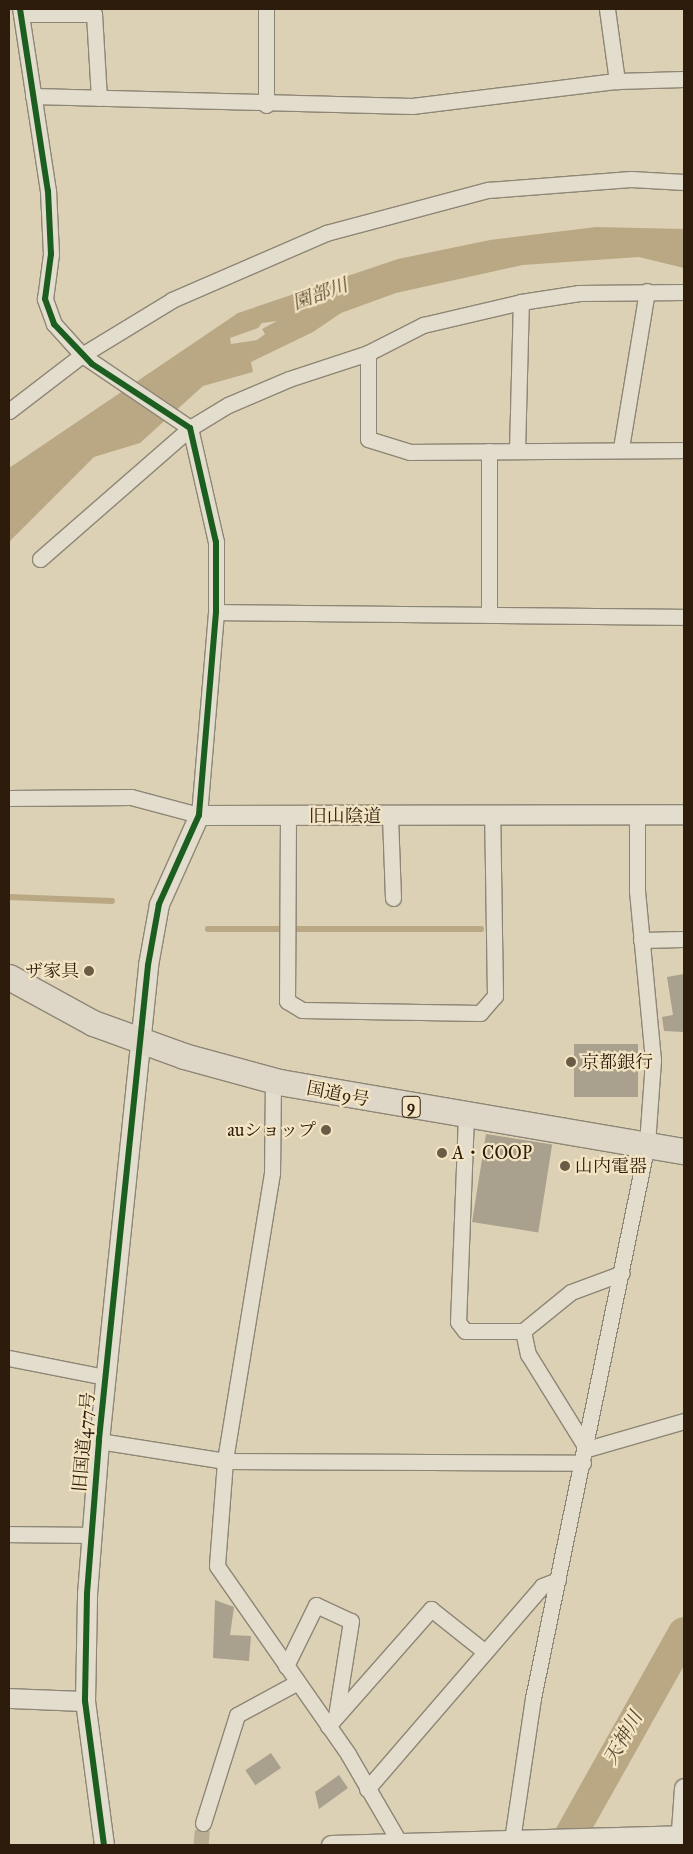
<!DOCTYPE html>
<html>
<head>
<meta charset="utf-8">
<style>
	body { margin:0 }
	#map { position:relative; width:693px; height:1854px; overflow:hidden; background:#dcd1b5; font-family:"IM FELL Great Primer","Noto Serif JP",serif }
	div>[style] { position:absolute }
	.water>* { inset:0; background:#baa885 }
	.stream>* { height:5.5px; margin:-2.75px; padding:0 2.75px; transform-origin:2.75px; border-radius:2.75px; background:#baa885 }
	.river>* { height:32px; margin:-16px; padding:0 16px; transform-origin:16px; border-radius:16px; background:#baa885 }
	.building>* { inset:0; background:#a9a08d; transform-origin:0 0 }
	.minor-tunnel>* { height:15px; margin-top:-7.5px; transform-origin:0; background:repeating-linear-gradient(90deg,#b9ad93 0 15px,transparent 0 23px) }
	.roads { filter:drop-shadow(1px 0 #8e8675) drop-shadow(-1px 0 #8e8675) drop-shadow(0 1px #8e8675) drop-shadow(0 -1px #8e8675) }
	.minor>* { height:15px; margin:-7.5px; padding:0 7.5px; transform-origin:7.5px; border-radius:7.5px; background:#e3ddce }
	.tertiary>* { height:19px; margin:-9.5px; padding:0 9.5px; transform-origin:9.5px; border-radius:9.5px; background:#e3ddce }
	.trunk>* { height:25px; margin:-12.5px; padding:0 12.5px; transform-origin:12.5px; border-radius:12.5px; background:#ded7c7 }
	.cycleway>* { height:6px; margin:-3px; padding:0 3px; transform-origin:3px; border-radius:3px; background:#1b5e20 }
	.dots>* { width:14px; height:14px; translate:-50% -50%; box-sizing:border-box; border:2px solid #f3e5c4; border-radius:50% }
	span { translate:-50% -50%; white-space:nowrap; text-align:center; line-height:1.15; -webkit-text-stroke:4.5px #f3e5c4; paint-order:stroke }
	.shield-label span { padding:1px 4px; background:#f3e5c4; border:1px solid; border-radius:4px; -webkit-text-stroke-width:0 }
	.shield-label { font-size:16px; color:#2d1b0c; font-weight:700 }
	.street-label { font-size:18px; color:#2d1b0c }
	.poi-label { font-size:18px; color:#2d1b0c }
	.right { translate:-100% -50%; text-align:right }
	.left { translate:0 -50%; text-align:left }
	.water-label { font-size:19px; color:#59462f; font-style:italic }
	.frame { position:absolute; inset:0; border:10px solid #2d1b0c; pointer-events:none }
</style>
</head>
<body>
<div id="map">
	<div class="water">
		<div style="clip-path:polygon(evenodd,596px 227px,684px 229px,684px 268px,639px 257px,523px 265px,396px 293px,341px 313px,313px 332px,251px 362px,253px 372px,203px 386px,140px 443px,94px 457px,9px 542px,9px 468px,238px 313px,398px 259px,490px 240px,596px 227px,277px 321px,262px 329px,265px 334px,257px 340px,231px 344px,230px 338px,258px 328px,262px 323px,277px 321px)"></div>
	</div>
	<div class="stream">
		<div style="left:9px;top:897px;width:103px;rotate:2.2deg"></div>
		<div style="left:208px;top:929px;width:273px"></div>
	</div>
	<div class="river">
		<div style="left:565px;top:1845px;width:243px;rotate:-60.7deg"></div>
	</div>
	<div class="building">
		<div style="clip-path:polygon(684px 974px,684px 1032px,664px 1031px,662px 1017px,673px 1015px,667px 977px)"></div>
		<div style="left:574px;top:1044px;width:64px;height:53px"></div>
		<div style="left:486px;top:1134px;width:67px;height:89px;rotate:9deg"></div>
		<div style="clip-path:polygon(215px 1600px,234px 1607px,230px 1635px,251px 1636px,249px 1661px,213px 1658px)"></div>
		<div style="left:271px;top:1753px;width:18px;height:31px;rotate:56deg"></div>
		<div style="clip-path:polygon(339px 1775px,348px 1788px,319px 1809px,315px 1792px)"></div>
	</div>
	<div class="minor-tunnel">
		<div style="left:201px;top:1845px;width:22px;rotate:-85deg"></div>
	</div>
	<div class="roads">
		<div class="minor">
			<div style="left:266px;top:9px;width:96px;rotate:90deg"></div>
			<div style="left:607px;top:9px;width:73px;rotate:82.1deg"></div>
			<div style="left:21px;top:14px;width:73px"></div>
			<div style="left:94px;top:14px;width:84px;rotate:86.6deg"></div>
			<div style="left:33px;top:96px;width:379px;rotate:1.5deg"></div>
			<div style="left:412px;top:106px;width:207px;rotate:-7deg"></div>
			<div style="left:617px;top:81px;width:67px;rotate:-1.7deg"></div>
			<div style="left:368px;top:353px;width:86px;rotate:90deg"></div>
			<div style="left:368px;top:439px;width:44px;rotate:17.2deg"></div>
			<div style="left:410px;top:452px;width:274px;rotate:-0.4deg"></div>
			<div style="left:9px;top:411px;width:92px;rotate:-37.5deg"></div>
			<div style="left:82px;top:355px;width:105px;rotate:-31.4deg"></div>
			<div style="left:172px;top:300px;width:168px;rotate:-23.5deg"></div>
			<div style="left:326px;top:233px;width:168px;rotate:-14.9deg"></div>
			<div style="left:488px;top:190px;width:143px;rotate:-4.4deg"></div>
			<div style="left:631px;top:179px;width:53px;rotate:3.2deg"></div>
			<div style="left:621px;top:448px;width:159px;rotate:-80.6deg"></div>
			<div style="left:517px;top:451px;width:149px;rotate:-88.5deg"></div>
			<div style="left:40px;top:559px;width:199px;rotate:-41.1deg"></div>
			<div style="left:190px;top:428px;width:44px;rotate:-31.2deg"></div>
			<div style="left:228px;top:405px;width:66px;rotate:-23.1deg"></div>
			<div style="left:289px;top:379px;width:83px;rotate:-18.2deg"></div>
			<div style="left:368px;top:353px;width:62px;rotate:-27deg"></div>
			<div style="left:423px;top:325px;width:101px;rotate:-13.2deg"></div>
			<div style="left:521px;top:302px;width:59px;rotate:-8.8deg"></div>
			<div style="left:579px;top:293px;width:105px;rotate:-0.5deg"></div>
			<div style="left:216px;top:612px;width:468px;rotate:0.6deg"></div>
			<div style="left:489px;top:615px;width:164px;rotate:-90deg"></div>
			<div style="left:9px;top:798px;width:122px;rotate:-0.5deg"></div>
			<div style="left:131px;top:797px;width:70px;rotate:14.8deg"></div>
			<div style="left:199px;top:815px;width:204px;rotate:-85.2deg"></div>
			<div style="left:216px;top:612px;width:70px;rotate:-90deg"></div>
			<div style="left:216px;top:542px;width:117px;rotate:-102.8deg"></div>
			<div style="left:190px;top:428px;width:130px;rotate:-145.9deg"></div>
			<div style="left:82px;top:355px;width:42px;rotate:-132.1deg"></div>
			<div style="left:54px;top:324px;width:27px;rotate:-110deg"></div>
			<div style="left:45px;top:299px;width:45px;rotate:-82.4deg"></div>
			<div style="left:51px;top:254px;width:63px;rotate:-92.7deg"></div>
			<div style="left:48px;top:191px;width:184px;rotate:-98.7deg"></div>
			<div style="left:288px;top:815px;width:186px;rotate:90.3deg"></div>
			<div style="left:287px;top:1001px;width:17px;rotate:31deg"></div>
			<div style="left:302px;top:1010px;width:178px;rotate:1deg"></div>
			<div style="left:480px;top:1013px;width:23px;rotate:-49deg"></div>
			<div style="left:495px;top:996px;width:181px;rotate:-90.9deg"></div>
			<div style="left:390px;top:816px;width:82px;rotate:87.9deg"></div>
			<div style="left:641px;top:940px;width:43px;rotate:-1.3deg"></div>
			<div style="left:273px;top:1080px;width:93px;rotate:90.6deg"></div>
			<div style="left:272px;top:1173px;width:292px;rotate:99.3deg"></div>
			<div style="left:225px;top:1461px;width:105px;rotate:94.4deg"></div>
			<div style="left:217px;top:1566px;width:229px;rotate:55.1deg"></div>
			<div style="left:348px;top:1754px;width:105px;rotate:59.8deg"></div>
			<div style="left:466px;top:1115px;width:207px;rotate:92.2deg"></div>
			<div style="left:458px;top:1322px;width:11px;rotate:52deg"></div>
			<div style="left:465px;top:1331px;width:58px"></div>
			<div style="left:523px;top:1331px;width:62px;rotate:-39.1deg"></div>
			<div style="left:571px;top:1292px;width:54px;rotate:-20.4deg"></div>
			<div style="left:523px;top:1331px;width:24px;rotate:78deg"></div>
			<div style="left:528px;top:1354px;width:112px;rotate:58.2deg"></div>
			<div style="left:587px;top:1449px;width:101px;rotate:-16.1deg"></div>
			<div style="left:9px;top:1358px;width:98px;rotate:11.2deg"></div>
			<div style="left:99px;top:1441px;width:128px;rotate:9deg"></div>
			<div style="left:225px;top:1461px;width:358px;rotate:0.3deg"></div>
			<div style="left:9px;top:1534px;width:81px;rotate:0.7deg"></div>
			<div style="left:286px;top:1666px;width:68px;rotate:-63.8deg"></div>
			<div style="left:316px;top:1605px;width:38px;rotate:25deg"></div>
			<div style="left:351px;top:1621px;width:96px;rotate:99deg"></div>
			<div style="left:328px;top:1726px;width:156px;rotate:-48.6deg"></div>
			<div style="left:431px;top:1609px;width:69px;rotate:38.5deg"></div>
			<div style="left:367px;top:1789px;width:268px;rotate:-49.2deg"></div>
			<div style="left:542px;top:1586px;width:17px;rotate:-21deg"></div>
			<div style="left:203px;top:1823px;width:113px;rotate:-72.5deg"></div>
			<div style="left:237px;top:1715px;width:69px;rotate:-28.4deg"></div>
			<div style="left:512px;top:1840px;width:144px;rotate:-81.6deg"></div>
			<div style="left:533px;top:1698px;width:566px;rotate:-78.37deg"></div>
			<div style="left:647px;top:1144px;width:84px;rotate:-85.9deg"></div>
			<div style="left:653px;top:1060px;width:170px;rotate:-95.4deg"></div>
			<div style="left:637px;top:891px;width:76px;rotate:-90deg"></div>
		</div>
		<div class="tertiary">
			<div style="left:9px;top:1698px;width:76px;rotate:2.3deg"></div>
			<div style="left:104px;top:1845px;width:145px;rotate:-97.5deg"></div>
			<div style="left:85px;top:1701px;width:107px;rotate:-88.9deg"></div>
			<div style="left:87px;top:1594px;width:153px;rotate:-85.5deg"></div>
			<div style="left:99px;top:1441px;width:479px;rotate:-84.1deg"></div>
			<div style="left:148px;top:965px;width:62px;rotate:-79.8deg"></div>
			<div style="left:159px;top:904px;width:98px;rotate:-65.8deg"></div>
			<div style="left:199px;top:815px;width:485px;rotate:-0.1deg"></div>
			<div style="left:331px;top:1845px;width:349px;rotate:-1.6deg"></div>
			<div style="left:680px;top:1845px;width:57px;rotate:-86deg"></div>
		</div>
		<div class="trunk">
			<div style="left:9px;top:977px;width:96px;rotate:28.7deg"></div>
			<div style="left:93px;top:1023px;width:97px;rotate:19.9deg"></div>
			<div style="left:184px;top:1056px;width:98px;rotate:15.3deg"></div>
			<div style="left:279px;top:1082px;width:411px;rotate:9.7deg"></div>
		</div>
	</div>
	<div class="cycleway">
		<div style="left:20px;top:9px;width:184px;rotate:81.3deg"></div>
		<div style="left:48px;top:191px;width:63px;rotate:87.3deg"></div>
		<div style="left:51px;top:254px;width:45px;rotate:97.6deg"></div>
		<div style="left:45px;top:299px;width:27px;rotate:70deg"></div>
		<div style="left:54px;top:324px;width:55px;rotate:46.5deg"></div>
		<div style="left:92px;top:364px;width:117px;rotate:33.1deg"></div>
		<div style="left:190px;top:428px;width:117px;rotate:77.2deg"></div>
		<div style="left:216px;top:542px;width:70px;rotate:90deg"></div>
		<div style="left:216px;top:612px;width:204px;rotate:94.8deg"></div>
		<div style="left:199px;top:815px;width:98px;rotate:114.2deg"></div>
		<div style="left:159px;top:904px;width:62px;rotate:100.2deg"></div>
		<div style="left:148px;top:965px;width:479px;rotate:95.9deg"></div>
		<div style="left:99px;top:1441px;width:153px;rotate:94.5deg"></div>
		<div style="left:87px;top:1594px;width:107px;rotate:91.1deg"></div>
		<div style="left:85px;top:1701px;width:145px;rotate:82.5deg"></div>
	</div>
	<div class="dots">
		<div style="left:89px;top:971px;background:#6a5b47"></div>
		<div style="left:571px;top:1062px;background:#6a5b47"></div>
		<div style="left:326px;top:1130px;background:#6a5b47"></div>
		<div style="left:442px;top:1153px;background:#6a5b47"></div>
		<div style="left:565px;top:1166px;background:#6a5b47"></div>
	</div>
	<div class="shield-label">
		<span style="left:411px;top:1107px">9</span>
	</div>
	<div class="street-label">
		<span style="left:345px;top:816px">旧山陰道</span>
		<span style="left:338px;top:1094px;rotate:11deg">国道9号</span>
		<span style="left:84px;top:1442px;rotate:-85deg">旧国道477号</span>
	</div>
	<div class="poi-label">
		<span class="right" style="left:79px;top:971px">ザ家具</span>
		<span class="left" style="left:581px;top:1062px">京都銀行</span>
		<span class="right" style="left:316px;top:1130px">auショップ</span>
		<span class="left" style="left:452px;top:1153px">A・COOP</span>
		<span class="left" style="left:575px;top:1166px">山内電器</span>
	</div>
	<div class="water-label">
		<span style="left:320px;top:294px;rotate:-20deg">園部川</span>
		<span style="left:623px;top:1738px;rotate:-60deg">天神川</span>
	</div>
	<div class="frame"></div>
</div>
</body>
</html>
